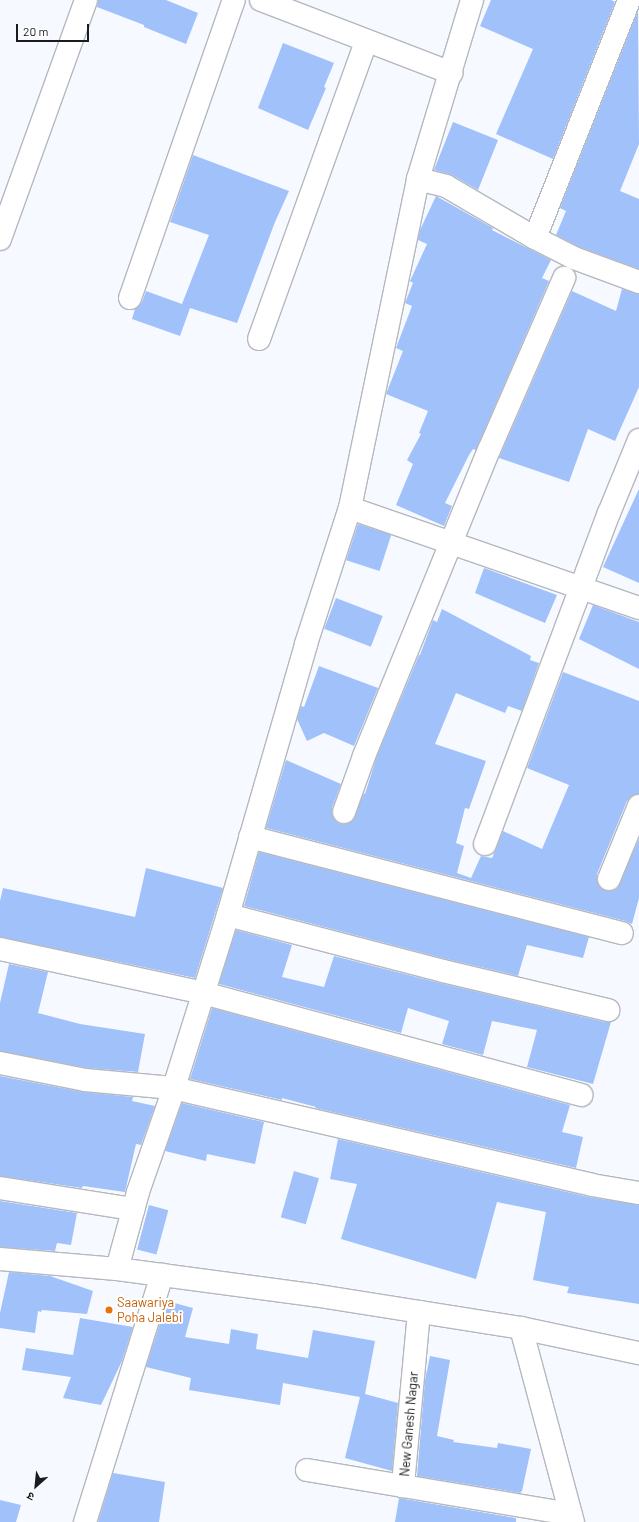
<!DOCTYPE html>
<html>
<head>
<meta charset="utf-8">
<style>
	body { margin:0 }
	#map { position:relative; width:639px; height:1522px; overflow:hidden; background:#f6f9ff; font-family:Barlow,"Noto Sans Devanagari",sans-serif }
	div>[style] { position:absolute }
	.building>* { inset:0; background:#a1c1fb; transform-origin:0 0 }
	.roads { filter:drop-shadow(1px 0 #b5b8be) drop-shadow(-1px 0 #b5b8be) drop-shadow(0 1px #b5b8be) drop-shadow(0 -1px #b5b8be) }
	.minor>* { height:22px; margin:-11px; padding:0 11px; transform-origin:11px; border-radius:11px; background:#fff }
	.tertiary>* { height:22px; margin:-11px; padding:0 11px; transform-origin:11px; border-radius:11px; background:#fff }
	.dots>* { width:11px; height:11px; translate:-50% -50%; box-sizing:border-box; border:2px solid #fff; border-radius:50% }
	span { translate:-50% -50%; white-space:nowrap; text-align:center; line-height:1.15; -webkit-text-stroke:4px #fff; paint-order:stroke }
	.food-label { font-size:13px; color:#c56008 }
	.left { translate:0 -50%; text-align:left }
	.street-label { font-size:13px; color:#1a1b1d }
	.north { position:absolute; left:16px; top:1466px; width:40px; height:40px; -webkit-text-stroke:3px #fff; paint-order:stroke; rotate:207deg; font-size:11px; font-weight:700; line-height:16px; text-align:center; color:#1a1b1d }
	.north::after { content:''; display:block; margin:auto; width:14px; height:18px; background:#1a1b1d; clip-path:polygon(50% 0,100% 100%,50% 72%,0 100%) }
	.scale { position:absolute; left:16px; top:24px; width:73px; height:18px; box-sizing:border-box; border:2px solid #1a1b1d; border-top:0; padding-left:5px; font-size:12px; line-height:14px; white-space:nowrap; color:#1a1b1d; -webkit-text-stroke:3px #fff; paint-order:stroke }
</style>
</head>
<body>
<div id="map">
	<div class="building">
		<div style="clip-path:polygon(98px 0,166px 0,198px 13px,186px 44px,144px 27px,144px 25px,97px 7px)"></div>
		<div style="clip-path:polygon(491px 0,611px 0,615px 2px,553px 159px,496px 134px,533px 49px,480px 26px)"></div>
		<div style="clip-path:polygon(638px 11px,639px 144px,620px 191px,639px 199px,639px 269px,579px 247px,556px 235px,566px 211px,560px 208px)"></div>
		<div style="clip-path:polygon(283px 43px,334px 63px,324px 87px,326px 88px,308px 130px,258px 108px)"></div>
		<div style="clip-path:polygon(453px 122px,498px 140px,478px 190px,452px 175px,434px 170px)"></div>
		<div style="clip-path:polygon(193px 155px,289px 191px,275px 222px,237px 323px,190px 308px,180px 336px,132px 319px,135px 309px,142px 302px,146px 291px,182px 304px,209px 235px,170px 222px)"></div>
		<div style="clip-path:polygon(436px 196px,493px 228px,492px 230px,551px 260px,542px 278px,549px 281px,476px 450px,473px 449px,469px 455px,445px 503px,452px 506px,444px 526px,396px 505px,413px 464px,407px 460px,421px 434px,419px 433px,428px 411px,386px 394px,403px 351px,396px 348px,412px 306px,405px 303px,413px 283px,410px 281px,427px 244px,418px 240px,420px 230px)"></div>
		<div style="clip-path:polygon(622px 289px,639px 294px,639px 387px,615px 441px,588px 429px,569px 482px,499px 458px,572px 291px,616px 311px)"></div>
		<div style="clip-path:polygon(639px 489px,639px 583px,603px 567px)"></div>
		<div style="left:358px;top:524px;width:35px;height:38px;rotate:18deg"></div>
		<div style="clip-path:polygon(484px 568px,557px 595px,545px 623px,475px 593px)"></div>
		<div style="left:336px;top:598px;width:50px;height:33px;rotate:21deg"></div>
		<div style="clip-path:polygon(593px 605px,639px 622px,639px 669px,579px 639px)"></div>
		<div style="clip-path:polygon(442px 609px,531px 656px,530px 660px,539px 663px,522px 711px,508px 706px,505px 713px,456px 693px,435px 744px,486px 761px,469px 809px,465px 808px,456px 843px,464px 846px,457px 873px,471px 878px,481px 856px,492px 858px,503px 831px,542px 849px,569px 785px,527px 768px,563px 672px,639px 701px,639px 794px,632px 796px,627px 801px,597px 874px,597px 880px,599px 886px,604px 890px,611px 891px,617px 889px,639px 839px,639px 898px,632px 924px,625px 921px,266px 828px,286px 760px,341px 784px,332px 808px,332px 815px,335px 820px,340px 824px,347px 824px,352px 821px,364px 793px,365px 794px,377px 756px,419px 655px,420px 655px,433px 620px,437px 622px)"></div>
		<div style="clip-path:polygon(319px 666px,378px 688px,354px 746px,324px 733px,307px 741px,297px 719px,301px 706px,304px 707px)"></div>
		<div style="clip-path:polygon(259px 852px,589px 937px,583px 958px,527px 945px,518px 976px,446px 959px,244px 906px)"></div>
		<div style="clip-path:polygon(146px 868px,223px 888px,195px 978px,0 937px,0 901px,3px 888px,135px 917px)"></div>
		<div style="clip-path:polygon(236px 930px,292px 945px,282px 977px,324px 987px,334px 956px,440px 983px,605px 1022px,611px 1022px,593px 1084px,527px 1067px,537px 1030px,492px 1021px,483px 1055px,442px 1044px,449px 1021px,408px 1008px,401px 1033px,219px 984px)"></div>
		<div style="clip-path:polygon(9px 964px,48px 972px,38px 1013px,80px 1024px,145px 1034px,138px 1072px,87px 1068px,0 1051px,0 1003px)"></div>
		<div style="clip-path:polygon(212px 1008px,570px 1105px,562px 1132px,583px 1137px,576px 1168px,315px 1108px,316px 1107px,282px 1098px,282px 1100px,190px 1079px)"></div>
		<div style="clip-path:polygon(0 1076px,83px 1092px,133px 1097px,132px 1101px,155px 1106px,141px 1145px,136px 1144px,125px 1192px,83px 1186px,82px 1188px,0 1176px)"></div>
		<div style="clip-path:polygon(182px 1103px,264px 1122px,255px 1164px,207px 1154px,206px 1161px,165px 1151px)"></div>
		<div style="clip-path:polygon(338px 1139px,589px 1197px,639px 1205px,639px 1304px,567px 1293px,569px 1287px,533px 1280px,546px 1212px,497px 1202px,476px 1279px,341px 1239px,357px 1184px,330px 1179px)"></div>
		<div style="left:294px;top:1171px;width:26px;height:48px;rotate:16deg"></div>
		<div style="clip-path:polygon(0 1201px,77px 1213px,71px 1245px,57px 1243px,55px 1251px,0 1247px)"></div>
		<div style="left:149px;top:1205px;width:20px;height:46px;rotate:15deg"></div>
		<div style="clip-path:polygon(9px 1272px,50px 1276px,93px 1291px,87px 1314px,42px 1310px,41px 1312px,38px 1311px,35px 1333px,0 1328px,0 1313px)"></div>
		<div style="clip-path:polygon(167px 1301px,193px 1308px,185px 1337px,229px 1344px,231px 1329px,258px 1334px,256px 1349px,308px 1358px,313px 1330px,375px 1341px,365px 1394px,398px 1403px,392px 1471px,345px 1458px,360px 1397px,283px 1383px,280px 1405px,189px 1390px,191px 1378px,146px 1367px)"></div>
		<div style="clip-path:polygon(80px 1318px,133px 1327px,122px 1361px,101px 1405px,63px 1398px,71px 1377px,22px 1370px,26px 1348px,73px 1355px)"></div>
		<div style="clip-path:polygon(430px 1356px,450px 1360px,437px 1436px,454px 1440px,453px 1442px,497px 1448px,498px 1443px,531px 1449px,522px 1491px,520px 1493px,417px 1476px,425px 1380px)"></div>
		<div style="clip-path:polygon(113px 1473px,165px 1482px,159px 1522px,98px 1522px)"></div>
		<div style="clip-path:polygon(399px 1498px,516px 1518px,516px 1522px,395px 1522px)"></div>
		<div style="clip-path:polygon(0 1500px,21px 1505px,16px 1522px,0 1522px)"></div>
	</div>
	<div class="roads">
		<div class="minor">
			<div style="left:261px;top:0;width:204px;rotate:21deg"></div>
			<div style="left:418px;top:179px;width:29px;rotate:14deg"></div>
			<div style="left:446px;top:186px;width:103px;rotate:30.3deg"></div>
			<div style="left:535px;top:238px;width:44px;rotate:27.1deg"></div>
			<div style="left:574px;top:258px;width:69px;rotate:20.3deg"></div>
			<div style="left:535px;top:238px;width:256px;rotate:-68.4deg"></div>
			<div style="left:0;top:239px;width:254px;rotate:-70.2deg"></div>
			<div style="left:130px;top:298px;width:316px;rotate:-70.8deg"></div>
			<div style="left:259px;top:339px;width:317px;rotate:-70.2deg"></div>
			<div style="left:350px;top:508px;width:306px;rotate:19.1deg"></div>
			<div style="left:344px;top:812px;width:59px;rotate:-70.3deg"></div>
			<div style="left:364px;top:756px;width:331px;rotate:-67.8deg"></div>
			<div style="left:489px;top:450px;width:188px;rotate:-66.4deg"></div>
			<div style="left:250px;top:837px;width:384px;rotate:14.5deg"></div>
			<div style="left:485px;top:844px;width:353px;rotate:-69.5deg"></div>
			<div style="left:609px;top:513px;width:79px;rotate:-67.7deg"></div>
			<div style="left:609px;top:879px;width:79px;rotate:-67.7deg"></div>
			<div style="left:228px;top:915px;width:222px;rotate:14.6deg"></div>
			<div style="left:443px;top:971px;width:170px;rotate:13.3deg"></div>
			<div style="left:0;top:949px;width:208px;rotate:12.2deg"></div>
			<div style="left:203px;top:993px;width:392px;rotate:15.1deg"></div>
			<div style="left:0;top:1063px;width:87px;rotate:11.3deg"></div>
			<div style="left:85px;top:1080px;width:88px;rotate:5.2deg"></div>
			<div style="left:173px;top:1088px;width:430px;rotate:13deg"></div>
			<div style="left:592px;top:1185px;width:48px;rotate:9.7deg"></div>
			<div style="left:0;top:1188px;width:135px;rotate:9deg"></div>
			<div style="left:419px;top:1312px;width:175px;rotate:95.3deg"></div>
			<div style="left:403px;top:1486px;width:170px;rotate:9.5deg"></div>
			<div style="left:521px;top:1328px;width:201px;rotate:75deg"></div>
			<div style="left:307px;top:1470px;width:97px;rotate:9.5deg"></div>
			<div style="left:85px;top:1522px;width:259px;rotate:-72.7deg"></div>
		</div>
		<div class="tertiary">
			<div style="left:0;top:1259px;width:117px;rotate:4.9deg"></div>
			<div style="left:117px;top:1269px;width:198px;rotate:7.6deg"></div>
			<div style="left:313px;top:1295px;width:211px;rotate:9deg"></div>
			<div style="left:521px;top:1328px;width:121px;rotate:12deg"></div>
			<div style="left:117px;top:1269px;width:80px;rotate:-74.7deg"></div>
			<div style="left:138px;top:1192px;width:97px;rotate:-70.8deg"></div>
			<div style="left:170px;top:1100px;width:194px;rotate:-72.6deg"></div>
			<div style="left:228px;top:915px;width:282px;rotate:-73.9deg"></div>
			<div style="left:306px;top:644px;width:143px;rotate:-72.1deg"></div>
			<div style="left:350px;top:508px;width:336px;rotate:-78.3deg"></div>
			<div style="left:418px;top:179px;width:187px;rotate:-73.2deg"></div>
		</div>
	</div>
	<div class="dots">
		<div style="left:109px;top:1310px;background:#e8710a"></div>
	</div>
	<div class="food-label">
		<span class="left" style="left:117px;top:1310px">Saawariya<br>Poha Jalebi</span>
	</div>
	<div class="street-label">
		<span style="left:409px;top:1424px;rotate:-85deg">New Ganesh Nagar</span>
	</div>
	<div class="north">उ</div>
	<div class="scale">20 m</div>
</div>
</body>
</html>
